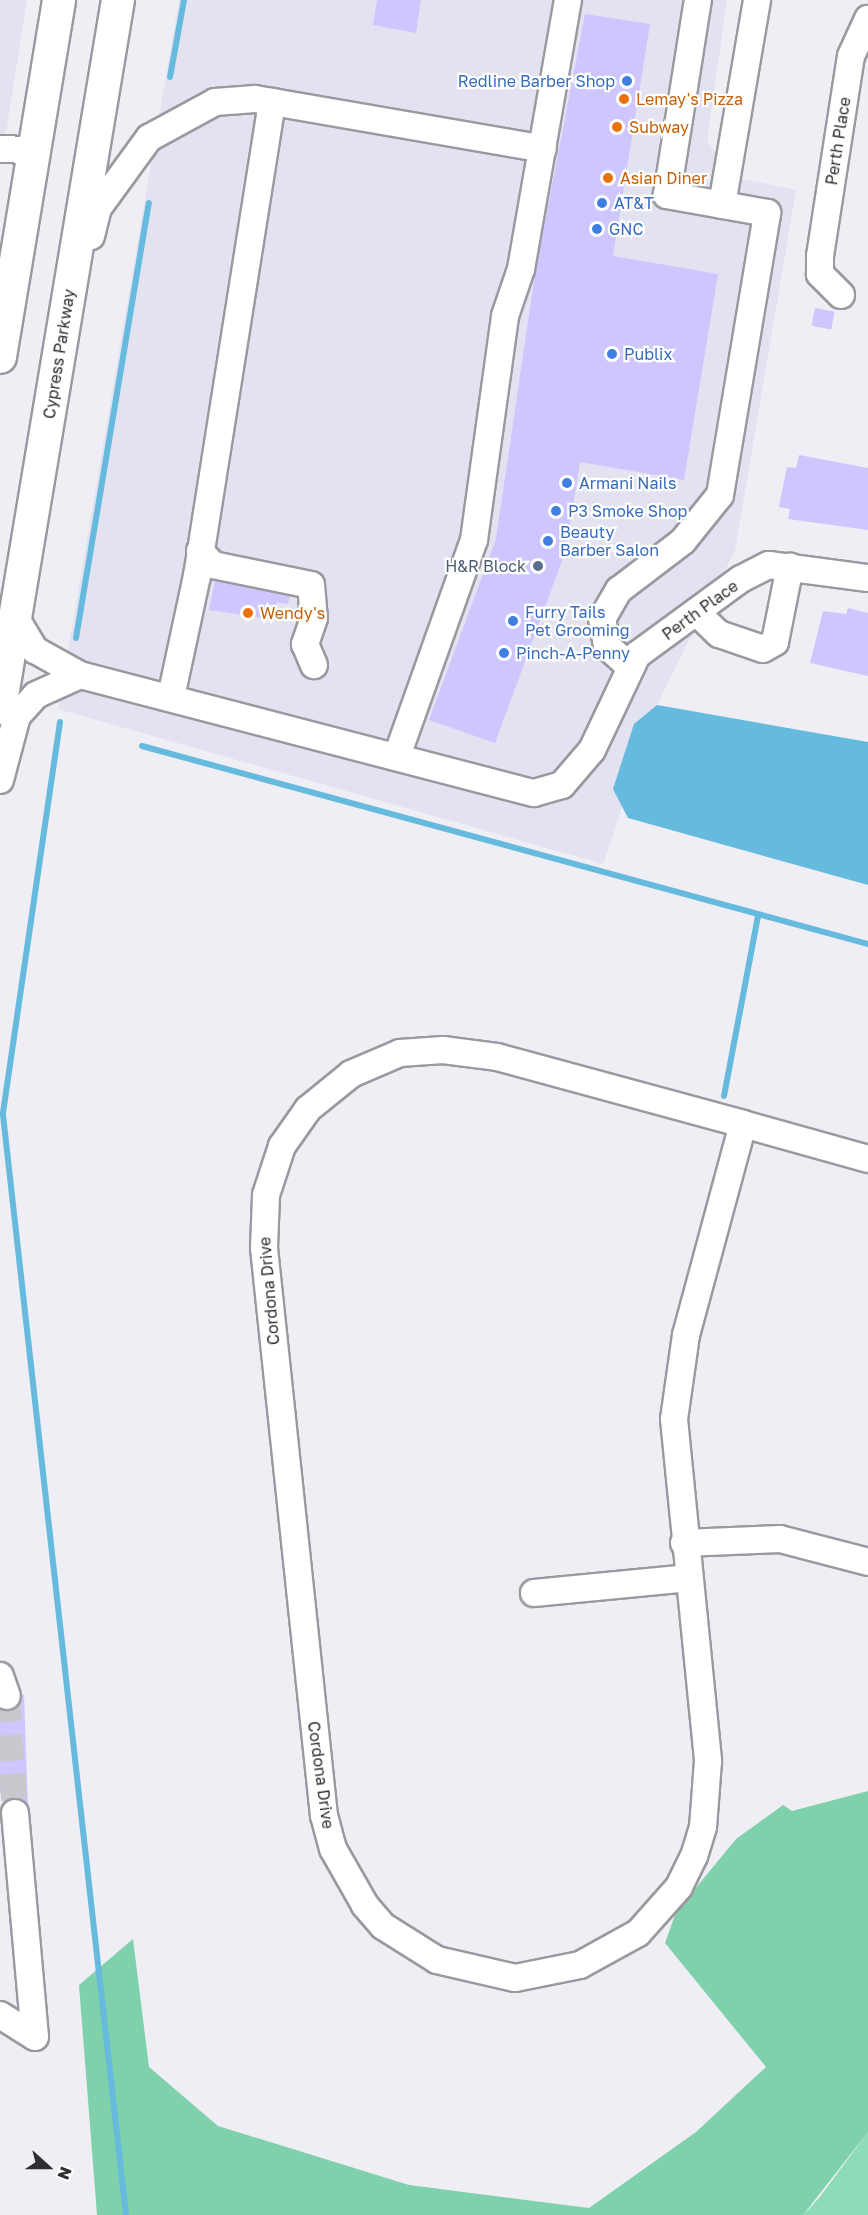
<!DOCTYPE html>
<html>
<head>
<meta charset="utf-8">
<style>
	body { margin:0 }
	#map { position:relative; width:868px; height:2215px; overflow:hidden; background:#efeef5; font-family:"Golos Text",sans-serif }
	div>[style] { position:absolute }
	.built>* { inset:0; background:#e3e2f0 }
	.green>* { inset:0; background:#8edbb7 }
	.forest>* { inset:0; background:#7fd1ac }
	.water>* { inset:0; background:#65bade }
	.stream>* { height:6px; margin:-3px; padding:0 3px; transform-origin:3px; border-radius:3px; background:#65bade }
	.building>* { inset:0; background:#cec6fe; transform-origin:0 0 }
	.minor-tunnel>* { height:26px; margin-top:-13px; transform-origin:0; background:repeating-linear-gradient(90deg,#c9c8ce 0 26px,transparent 0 39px) }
	.roads { filter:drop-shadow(2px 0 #99999f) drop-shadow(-2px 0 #99999f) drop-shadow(0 2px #99999f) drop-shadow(0 -2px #99999f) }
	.minor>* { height:26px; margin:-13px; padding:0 13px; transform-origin:13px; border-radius:13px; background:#fff }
	.major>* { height:32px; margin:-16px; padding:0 16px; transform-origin:16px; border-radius:16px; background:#fff }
	.dots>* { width:16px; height:16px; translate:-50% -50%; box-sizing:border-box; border:3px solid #fff; border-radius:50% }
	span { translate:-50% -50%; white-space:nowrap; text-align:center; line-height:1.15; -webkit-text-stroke:4.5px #fff; paint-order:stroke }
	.shop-label { font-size:16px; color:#366cbe }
	.right { translate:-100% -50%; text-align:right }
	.left { translate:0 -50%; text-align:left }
	.food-label { font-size:16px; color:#c56008 }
	.street-label { font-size:16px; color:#2f2f31 }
	.service-label { font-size:16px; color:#4e5e75 }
	.north { position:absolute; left:18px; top:2137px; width:60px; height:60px; -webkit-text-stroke:4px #fff; paint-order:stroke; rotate:111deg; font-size:16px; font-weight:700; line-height:24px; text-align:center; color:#2f2f31 }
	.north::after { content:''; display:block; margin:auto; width:21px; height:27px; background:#2f2f31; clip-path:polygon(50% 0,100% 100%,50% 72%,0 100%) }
</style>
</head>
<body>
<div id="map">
	<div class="built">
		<div style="clip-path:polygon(0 0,27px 0,5px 139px,0 138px)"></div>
		<div style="clip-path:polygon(179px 0,727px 0,707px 141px,734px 177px,796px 190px,735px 551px,719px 582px,620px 659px,578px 755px,599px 763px,645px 663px,696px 626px,657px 705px,603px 864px,58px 709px)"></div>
	</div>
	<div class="green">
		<div style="clip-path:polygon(868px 2132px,868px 2215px,803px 2215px,819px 2198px)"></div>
	</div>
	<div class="forest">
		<div style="clip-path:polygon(868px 1791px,868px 2132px,803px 2215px,97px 2215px,79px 1985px,133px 1939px,149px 2067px,218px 2126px,409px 2185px,589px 2208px,696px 2132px,766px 2067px,665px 1943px,676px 1912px,736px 1839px,783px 1805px,792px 1811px)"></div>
	</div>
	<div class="water">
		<div style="clip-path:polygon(657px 705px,868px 742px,868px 885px,628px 818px,613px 789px,634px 724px)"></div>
	</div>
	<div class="stream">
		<div style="left:170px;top:77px;width:78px;rotate:-79.7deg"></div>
		<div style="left:76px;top:638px;width:441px;rotate:-80.5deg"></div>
		<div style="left:60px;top:722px;width:397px;rotate:98.3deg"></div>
		<div style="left:3px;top:1115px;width:1107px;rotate:83.62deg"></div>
		<div style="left:142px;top:746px;width:753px;rotate:15.26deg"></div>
		<div style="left:724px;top:1096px;width:183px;rotate:-79.3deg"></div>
	</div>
	<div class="building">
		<div style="clip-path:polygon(377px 0,421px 0,416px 33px,373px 25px)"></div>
		<div style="clip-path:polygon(585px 14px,650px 24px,613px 256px,718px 274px,684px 480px,580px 462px,566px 550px,495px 743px,429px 720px,496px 539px,535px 274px)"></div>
		<div style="left:815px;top:308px;width:20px;height:18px;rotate:11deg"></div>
		<div style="clip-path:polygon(799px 455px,868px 468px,868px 530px,788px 519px,790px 509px,779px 507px,787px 467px,796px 468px)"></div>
		<div style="clip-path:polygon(215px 581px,290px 596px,288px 604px,277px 602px,275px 620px,209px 610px)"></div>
		<div style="clip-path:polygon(848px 608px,868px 613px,868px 676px,810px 663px,823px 611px,846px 614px)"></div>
		<div style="clip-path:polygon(22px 1695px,24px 1695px,28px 1808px,14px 1798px,4px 1804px,0 1791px,0 1709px,12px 1710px)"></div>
	</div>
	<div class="minor-tunnel">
		<div style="left:7px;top:1696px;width:117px;rotate:86.1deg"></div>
	</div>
	<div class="roads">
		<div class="minor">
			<div style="left:0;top:149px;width:34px;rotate:2deg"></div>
			<div style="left:722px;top:205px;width:208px;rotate:-80.3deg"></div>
			<div style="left:91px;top:236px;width:29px;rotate:-76deg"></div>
			<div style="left:98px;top:208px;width:87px;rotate:-53.9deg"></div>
			<div style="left:149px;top:138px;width:75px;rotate:-28.6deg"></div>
			<div style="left:215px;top:102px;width:40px;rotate:-4.3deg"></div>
			<div style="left:255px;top:99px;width:292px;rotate:9.8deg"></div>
			<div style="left:841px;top:295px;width:30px;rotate:-135deg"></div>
			<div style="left:820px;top:274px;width:18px;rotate:-90deg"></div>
			<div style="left:820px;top:256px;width:202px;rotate:-81.2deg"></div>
			<div style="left:851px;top:56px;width:41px;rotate:-65.3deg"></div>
			<div style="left:200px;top:551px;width:19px;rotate:47deg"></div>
			<div style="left:213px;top:565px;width:100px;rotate:11.5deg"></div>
			<div style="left:311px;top:585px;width:33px;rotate:85deg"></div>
			<div style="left:314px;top:618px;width:28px;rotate:109deg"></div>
			<div style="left:305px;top:644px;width:23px;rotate:67deg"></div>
			<div style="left:696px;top:612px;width:32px;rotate:44deg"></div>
			<div style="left:719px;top:634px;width:46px;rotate:18.8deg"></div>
			<div style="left:763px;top:649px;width:14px;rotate:-30deg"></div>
			<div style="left:775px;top:642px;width:77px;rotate:-78.8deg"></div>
			<div style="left:15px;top:617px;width:39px;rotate:59deg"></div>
			<div style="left:35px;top:650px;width:51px;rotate:29.1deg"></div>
			<div style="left:80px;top:675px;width:469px;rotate:14.6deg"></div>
			<div style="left:534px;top:793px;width:29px;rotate:-16deg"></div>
			<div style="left:562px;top:785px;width:46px;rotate:-49.4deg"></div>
			<div style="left:592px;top:750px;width:105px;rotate:-64.7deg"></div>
			<div style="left:637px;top:655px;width:129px;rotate:-36.2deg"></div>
			<div style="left:741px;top:579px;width:31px;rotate:-27deg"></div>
			<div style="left:769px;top:565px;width:100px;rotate:7.5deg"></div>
			<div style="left:628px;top:665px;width:28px;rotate:-138deg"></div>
			<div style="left:607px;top:646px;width:27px;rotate:-100deg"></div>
			<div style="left:602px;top:619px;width:34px;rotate:-60deg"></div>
			<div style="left:619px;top:590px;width:81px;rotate:-37.4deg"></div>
			<div style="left:683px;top:541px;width:59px;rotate:-51.2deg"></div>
			<div style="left:720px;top:495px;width:286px;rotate:-80.5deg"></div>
			<div style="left:767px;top:213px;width:102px;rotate:-169.8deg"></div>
			<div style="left:667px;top:195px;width:197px;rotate:-81deg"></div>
			<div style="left:171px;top:697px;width:124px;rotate:-77.9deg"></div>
			<div style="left:197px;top:576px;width:480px;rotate:-81deg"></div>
			<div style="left:397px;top:756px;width:229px;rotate:-70.4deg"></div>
			<div style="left:474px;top:540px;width:226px;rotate:-82.1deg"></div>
			<div style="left:505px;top:316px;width:50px;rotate:-71.2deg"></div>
			<div style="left:521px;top:269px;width:273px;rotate:-80.1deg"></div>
			<div style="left:0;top:780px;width:66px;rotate:-75.1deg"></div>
			<div style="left:17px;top:716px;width:28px;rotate:-48deg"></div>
			<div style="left:36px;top:695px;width:48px;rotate:-24.4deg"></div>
			<div style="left:743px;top:1124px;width:219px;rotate:105.1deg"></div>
			<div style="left:686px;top:1335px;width:85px;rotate:98.1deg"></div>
			<div style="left:674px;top:1419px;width:344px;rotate:84.3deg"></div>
			<div style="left:708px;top:1761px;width:66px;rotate:94.3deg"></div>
			<div style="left:703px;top:1827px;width:30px;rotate:107deg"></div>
			<div style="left:694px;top:1856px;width:34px;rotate:116deg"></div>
			<div style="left:679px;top:1887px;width:62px;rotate:131.7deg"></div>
			<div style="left:638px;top:1933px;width:66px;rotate:151.1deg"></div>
			<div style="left:580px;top:1965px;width:66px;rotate:168.7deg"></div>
			<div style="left:515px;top:1978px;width:80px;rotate:-167deg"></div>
			<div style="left:437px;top:1960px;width:64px;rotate:-147.8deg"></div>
			<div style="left:383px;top:1926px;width:28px;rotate:-131deg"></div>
			<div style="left:365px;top:1905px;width:64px;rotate:-119.7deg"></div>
			<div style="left:333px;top:1849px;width:34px;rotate:-105deg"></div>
			<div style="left:324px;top:1816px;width:571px;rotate:-96.03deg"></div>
			<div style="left:264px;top:1248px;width:53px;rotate:-87.8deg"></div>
			<div style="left:266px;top:1195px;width:52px;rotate:-71.9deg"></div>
			<div style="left:282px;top:1146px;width:45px;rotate:-54.9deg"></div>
			<div style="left:308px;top:1109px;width:55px;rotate:-39.1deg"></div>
			<div style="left:351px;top:1074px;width:53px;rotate:-23.2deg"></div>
			<div style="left:400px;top:1053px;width:43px;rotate:-4deg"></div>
			<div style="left:443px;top:1050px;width:54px;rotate:7.4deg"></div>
			<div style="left:497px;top:1057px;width:255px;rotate:15.2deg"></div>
			<div style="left:743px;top:1124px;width:130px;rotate:15.6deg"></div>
			<div style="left:684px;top:1543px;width:96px;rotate:-2.4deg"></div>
			<div style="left:780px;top:1539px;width:91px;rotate:14.6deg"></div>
			<div style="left:534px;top:1593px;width:156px;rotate:-5.5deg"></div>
			<div style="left:0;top:1676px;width:21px;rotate:71deg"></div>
			<div style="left:0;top:2015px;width:41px;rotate:32.2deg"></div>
			<div style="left:35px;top:2037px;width:225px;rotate:-95.1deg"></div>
		</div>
		<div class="major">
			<div style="left:0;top:357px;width:362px;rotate:-80.6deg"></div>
			<div style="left:0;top:708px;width:718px;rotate:-80.54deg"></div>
		</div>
	</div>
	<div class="dots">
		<div style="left:627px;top:81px;background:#3f7fe0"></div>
		<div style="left:624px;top:99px;background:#e8710a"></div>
		<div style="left:617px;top:127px;background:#e8710a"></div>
		<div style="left:608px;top:178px;background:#e8710a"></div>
		<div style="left:602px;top:203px;background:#3f7fe0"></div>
		<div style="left:597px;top:229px;background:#3f7fe0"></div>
		<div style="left:612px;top:354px;background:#3f7fe0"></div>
		<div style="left:567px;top:483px;background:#3f7fe0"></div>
		<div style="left:556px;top:511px;background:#3f7fe0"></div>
		<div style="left:548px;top:541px;background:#3f7fe0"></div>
		<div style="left:538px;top:566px;background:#5c6f8a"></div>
		<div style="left:248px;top:613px;background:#e8710a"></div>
		<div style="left:513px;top:621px;background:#3f7fe0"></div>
		<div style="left:504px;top:653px;background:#3f7fe0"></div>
	</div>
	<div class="shop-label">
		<span class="right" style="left:615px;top:81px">Redline Barber Shop</span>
		<span class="left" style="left:614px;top:203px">AT&amp;T</span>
		<span class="left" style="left:609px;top:229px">GNC</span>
		<span class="left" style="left:624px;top:354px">Publix</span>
		<span class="left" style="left:579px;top:483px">Armani Nails</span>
		<span class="left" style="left:568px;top:511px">P3 Smoke Shop</span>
		<span class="left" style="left:560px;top:541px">Beauty<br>Barber Salon</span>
		<span class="left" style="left:525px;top:621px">Furry Tails<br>Pet Grooming</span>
		<span class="left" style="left:516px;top:653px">Pinch-A-Penny</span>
	</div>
	<div class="food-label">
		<span class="left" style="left:636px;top:99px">Lemay's Pizza</span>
		<span class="left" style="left:629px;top:127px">Subway</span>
		<span class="left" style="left:620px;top:178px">Asian Diner</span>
		<span class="left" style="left:260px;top:613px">Wendy's</span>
	</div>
	<div class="street-label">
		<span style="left:838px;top:141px;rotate:-81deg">Perth Place</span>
		<span style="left:59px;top:354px;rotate:-81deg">Cypress Parkway</span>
		<span style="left:700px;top:610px;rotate:-36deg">Perth Place</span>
		<span style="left:269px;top:1291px;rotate:-95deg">Cordona Drive</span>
		<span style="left:321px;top:1775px;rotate:82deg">Cordona Drive</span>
	</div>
	<div class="service-label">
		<span class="right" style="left:526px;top:566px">H&amp;R Block</span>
	</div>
	<div class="north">N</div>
</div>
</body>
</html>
